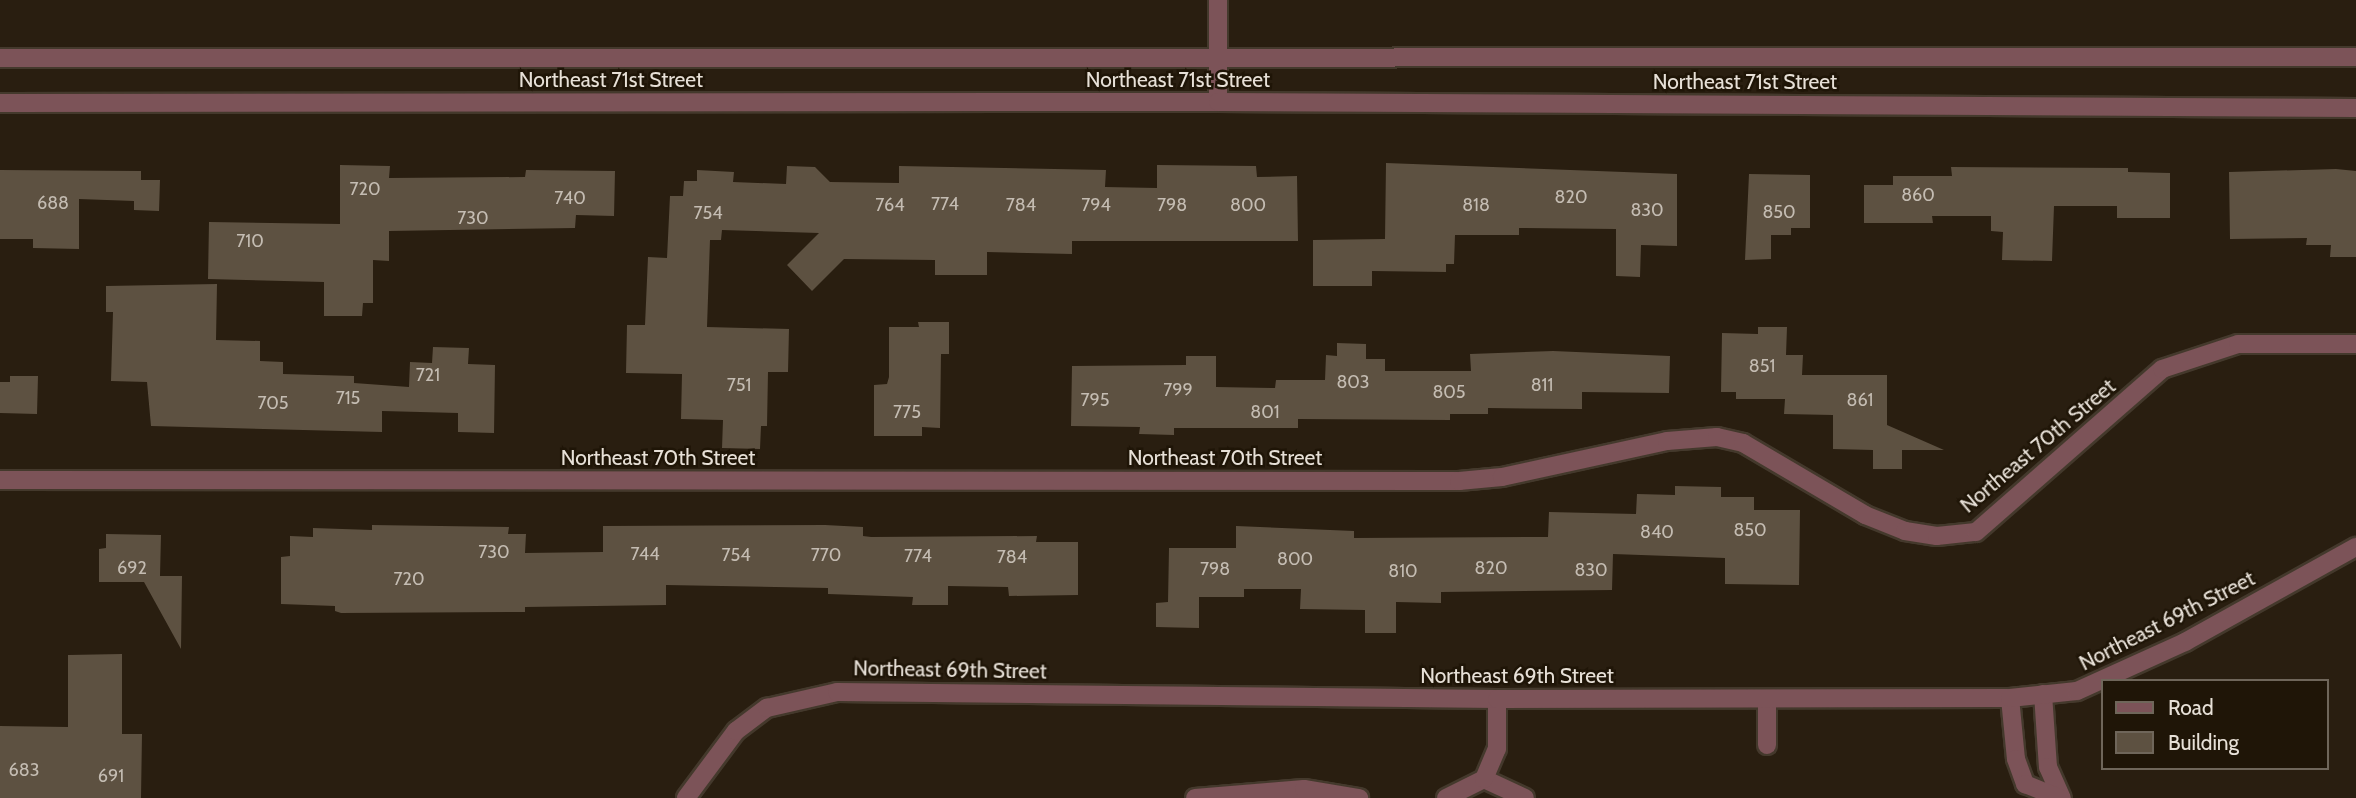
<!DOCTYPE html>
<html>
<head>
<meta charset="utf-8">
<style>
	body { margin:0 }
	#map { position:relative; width:2356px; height:798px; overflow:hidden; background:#291e10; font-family:Cabin,sans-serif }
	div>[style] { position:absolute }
	.building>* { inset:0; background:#5d5141 }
	.roads { filter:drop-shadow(2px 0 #44392c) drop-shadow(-2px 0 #44392c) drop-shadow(0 2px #44392c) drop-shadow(0 -2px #44392c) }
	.lane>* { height:18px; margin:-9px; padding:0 9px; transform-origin:9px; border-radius:9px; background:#7c5358 }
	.street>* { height:18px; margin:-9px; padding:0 9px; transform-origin:9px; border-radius:9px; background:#7c5358 }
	span { translate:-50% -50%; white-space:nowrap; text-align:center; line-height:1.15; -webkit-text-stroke:5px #1f1507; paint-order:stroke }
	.number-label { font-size:18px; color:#c4bcb2 }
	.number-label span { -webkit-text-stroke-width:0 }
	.street-label { font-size:21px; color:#e7e0d7 }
	.legend { position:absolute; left:2101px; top:679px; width:228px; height:91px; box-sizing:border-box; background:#1f1507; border:2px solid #6f665a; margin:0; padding:9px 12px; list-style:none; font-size:21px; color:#e7e0d7 }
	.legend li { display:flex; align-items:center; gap:14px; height:35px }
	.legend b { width:35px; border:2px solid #6f665a }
</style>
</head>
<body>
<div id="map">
	<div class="building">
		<div style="clip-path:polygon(1386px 163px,1677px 174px,1677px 246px,1641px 245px,1640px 277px,1616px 276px,1616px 229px,1519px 228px,1519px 235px,1455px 235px,1454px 264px,1446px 264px,1446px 272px,1372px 271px,1372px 286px,1313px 286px,1313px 240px,1385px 239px)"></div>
		<div style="clip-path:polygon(340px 165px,390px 166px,389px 178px,525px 177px,526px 170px,615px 171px,614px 216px,576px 215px,575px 228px,389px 231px,389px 261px,373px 260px,373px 303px,363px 303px,362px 316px,324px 316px,324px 282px,208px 279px,209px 222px,340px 224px)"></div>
		<div style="clip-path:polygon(1157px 165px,1256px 166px,1257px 177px,1297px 176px,1298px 241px,1072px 241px,1072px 254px,987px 252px,987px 275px,935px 275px,935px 260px,844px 259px,812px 291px,787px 265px,819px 233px,722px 230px,721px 240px,710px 240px,707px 327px,789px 329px,788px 372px,768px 372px,767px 426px,761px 426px,760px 449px,722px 448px,723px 420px,681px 419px,682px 374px,626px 373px,627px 325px,645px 325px,648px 257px,667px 258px,670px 196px,683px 196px,684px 181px,697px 181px,697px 170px,734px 172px,733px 182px,786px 184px,787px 166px,815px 167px,830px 182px,899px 183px,899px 166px,1106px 170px,1105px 187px,1157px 188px)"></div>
		<div style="clip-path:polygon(1951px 167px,2128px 168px,2128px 172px,2170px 173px,2170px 218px,2117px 218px,2117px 206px,2054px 206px,2052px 261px,2002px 260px,2003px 232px,1991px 231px,1991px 216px,1932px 216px,1933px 223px,1864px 223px,1864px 185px,1893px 185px,1893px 176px,1952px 176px)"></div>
		<div style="clip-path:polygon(2336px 169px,2356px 171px,2356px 257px,2330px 257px,2331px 245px,2306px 245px,2307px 238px,2230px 239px,2229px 172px)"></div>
		<div style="clip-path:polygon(0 170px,141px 171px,141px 180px,160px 180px,159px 211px,134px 210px,134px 201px,79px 199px,79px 249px,33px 248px,33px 239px,0 239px)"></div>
		<div style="clip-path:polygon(1749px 174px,1810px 175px,1810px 228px,1791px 228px,1791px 235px,1771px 235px,1771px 259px,1745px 260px)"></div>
		<div style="clip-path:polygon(217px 284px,216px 340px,260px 341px,260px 361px,283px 362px,283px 374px,354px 376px,354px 383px,409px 387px,410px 362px,432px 363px,433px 347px,469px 348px,468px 364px,495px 365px,494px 433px,458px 432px,458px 413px,382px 411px,382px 432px,151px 426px,147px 382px,111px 381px,113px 312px,106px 312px,106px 286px)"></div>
		<div style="clip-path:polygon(918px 322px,949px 322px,949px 354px,941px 354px,940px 428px,922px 427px,922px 436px,874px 436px,874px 385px,887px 384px,889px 377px,889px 327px,919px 327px)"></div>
		<div style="clip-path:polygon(1758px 327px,1787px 327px,1786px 355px,1803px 355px,1802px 375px,1887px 375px,1887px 425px,1944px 450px,1902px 450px,1902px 469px,1873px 469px,1873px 450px,1833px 449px,1833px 415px,1784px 414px,1785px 399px,1736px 399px,1736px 392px,1721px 392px,1722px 333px,1758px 334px)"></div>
		<div style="clip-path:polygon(1337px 343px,1366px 344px,1366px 359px,1385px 359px,1385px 371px,1471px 371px,1470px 354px,1553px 351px,1670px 356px,1669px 393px,1582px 392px,1582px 409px,1488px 408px,1488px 414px,1450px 414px,1450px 420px,1298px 419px,1298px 428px,1174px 428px,1174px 435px,1139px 434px,1140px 427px,1071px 426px,1072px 366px,1186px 365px,1186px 356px,1216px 356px,1216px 387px,1275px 388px,1276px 380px,1325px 380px,1326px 355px,1337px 356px)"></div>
		<div style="clip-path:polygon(10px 376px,38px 376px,37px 414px,0 413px,0 382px,10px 382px)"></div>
		<div style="clip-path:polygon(1675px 486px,1721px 487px,1721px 497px,1754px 497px,1754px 510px,1800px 510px,1799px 585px,1725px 584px,1725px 558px,1613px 554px,1612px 590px,1441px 592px,1441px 603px,1396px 602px,1396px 633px,1365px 633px,1365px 610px,1300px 609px,1301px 589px,1244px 589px,1244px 597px,1199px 597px,1199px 628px,1156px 627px,1156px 603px,1168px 602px,1169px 548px,1236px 548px,1236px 526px,1354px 531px,1354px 538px,1548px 537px,1549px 512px,1636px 514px,1637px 494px,1675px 495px)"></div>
		<div style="clip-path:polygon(372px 525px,509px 527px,508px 534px,526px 534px,525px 553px,603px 552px,603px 526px,825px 525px,863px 527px,863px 536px,871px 537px,1037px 536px,1036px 542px,1078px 542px,1078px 595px,1009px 596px,1008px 587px,948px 586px,948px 605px,912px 605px,913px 597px,828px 594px,828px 588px,666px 585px,666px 605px,525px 607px,525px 612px,341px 613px,335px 611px,335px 606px,281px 604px,281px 557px,290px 556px,290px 536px,313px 537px,313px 528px,372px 530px)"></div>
		<div style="clip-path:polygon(106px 534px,161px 535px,160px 576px,182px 576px,181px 649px,144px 582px,99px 582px,99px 549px,106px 548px)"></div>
		<div style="clip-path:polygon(122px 654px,122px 734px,142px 734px,141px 798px,0 798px,0 726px,68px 727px,68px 655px)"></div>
	</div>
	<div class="roads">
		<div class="lane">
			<div style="left:2043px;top:694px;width:73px;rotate:86.1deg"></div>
			<div style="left:2048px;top:767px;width:34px;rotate:66deg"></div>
			<div style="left:2010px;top:698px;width:61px;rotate:84.4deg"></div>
			<div style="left:2016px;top:759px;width:27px;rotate:70deg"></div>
			<div style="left:2025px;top:784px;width:38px;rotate:22deg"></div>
			<div style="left:1767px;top:745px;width:46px;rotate:-90deg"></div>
			<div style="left:1484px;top:779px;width:45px;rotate:24.9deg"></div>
			<div style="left:1195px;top:798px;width:109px;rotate:-4.7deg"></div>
			<div style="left:1304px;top:789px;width:56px;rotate:9.3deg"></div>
			<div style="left:1446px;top:798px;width:42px;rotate:-26.6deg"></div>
			<div style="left:1484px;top:779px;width:33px;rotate:-67deg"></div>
			<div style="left:1497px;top:749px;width:50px;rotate:-90deg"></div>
		</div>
		<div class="street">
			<div style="left:1218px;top:0;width:102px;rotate:90deg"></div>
			<div style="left:0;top:58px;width:2356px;rotate:-0.02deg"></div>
			<div style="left:0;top:103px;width:1218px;rotate:-0.05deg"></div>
			<div style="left:1218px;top:102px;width:1138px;rotate:0.3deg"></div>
			<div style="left:0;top:480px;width:1459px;rotate:0.04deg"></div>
			<div style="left:1459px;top:481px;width:43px;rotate:-5.3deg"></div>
			<div style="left:1502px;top:477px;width:169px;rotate:-12.3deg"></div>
			<div style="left:1667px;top:441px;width:50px;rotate:-4.6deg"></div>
			<div style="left:1717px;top:437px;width:27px;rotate:13deg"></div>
			<div style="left:1743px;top:443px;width:142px;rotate:30.5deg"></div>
			<div style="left:1865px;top:515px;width:43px;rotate:21.8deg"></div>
			<div style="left:1905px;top:531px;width:32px;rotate:9deg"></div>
			<div style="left:1937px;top:536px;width:39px;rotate:-6deg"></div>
			<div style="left:1976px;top:532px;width:247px;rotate:-41.2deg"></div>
			<div style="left:2162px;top:369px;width:80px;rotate:-18.2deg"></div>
			<div style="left:2238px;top:344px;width:118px"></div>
			<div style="left:686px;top:798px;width:84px;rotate:-53.3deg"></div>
			<div style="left:736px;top:731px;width:39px;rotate:-37deg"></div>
			<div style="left:767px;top:708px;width:72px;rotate:-12.9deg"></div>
			<div style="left:837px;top:692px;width:660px;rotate:0.61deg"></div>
			<div style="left:1497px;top:699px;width:513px;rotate:-0.11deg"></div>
			<div style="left:2010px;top:698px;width:67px;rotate:-6deg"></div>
			<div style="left:2077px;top:691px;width:119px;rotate:-24.4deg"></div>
			<div style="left:2185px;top:642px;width:196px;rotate:-29.1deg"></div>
		</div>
	</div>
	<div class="number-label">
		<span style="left:365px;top:189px">720</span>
		<span style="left:1918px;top:195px">860</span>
		<span style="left:1571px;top:197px">820</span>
		<span style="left:570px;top:198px">740</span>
		<span style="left:53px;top:203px">688</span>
		<span style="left:945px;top:204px">774</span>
		<span style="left:890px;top:205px">764</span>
		<span style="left:1021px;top:205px">784</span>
		<span style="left:1096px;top:205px">794</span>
		<span style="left:1172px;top:205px">798</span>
		<span style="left:1248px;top:205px">800</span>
		<span style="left:1476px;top:205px">818</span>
		<span style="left:1647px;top:210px">830</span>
		<span style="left:1779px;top:212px">850</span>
		<span style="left:708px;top:213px">754</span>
		<span style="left:473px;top:218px">730</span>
		<span style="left:250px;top:241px">710</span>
		<span style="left:1762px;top:366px">851</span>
		<span style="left:428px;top:375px">721</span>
		<span style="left:1353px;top:382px">803</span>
		<span style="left:739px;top:385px">751</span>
		<span style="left:1542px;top:385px">811</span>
		<span style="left:1178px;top:390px">799</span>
		<span style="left:1449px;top:392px">805</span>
		<span style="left:348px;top:398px">715</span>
		<span style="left:1095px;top:400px">795</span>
		<span style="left:1860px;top:400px">861</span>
		<span style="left:273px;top:403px">705</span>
		<span style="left:907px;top:412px">775</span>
		<span style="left:1265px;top:412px">801</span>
		<span style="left:1750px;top:530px">850</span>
		<span style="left:1657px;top:532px">840</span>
		<span style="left:494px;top:552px">730</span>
		<span style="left:645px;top:554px">744</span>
		<span style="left:736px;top:555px">754</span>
		<span style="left:826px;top:555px">770</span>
		<span style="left:918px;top:556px">774</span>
		<span style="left:1012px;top:557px">784</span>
		<span style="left:1295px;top:559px">800</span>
		<span style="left:132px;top:568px">692</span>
		<span style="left:1491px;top:568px">820</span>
		<span style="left:1215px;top:569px">798</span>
		<span style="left:1591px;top:570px">830</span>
		<span style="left:1403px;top:571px">810</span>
		<span style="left:409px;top:579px">720</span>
		<span style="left:24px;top:770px">683</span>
		<span style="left:111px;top:776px">691</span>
	</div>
	<div class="street-label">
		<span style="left:611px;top:80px">Northeast 71st Street</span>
		<span style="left:1178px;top:80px">Northeast 71st Street</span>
		<span style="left:1745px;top:82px">Northeast 71st Street</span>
		<span style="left:2038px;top:446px;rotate:-40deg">Northeast 70th Street</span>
		<span style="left:658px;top:458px">Northeast 70th Street</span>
		<span style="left:1225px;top:458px">Northeast 70th Street</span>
		<span style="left:2167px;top:621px;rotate:-27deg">Northeast 69th Street</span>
		<span style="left:950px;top:670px;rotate:1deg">Northeast 69th Street</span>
		<span style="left:1517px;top:676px">Northeast 69th Street</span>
	</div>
	<ul class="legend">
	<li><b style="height:9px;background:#7c5358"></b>Road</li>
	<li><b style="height:19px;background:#5d5141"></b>Building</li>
	</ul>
</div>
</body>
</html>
